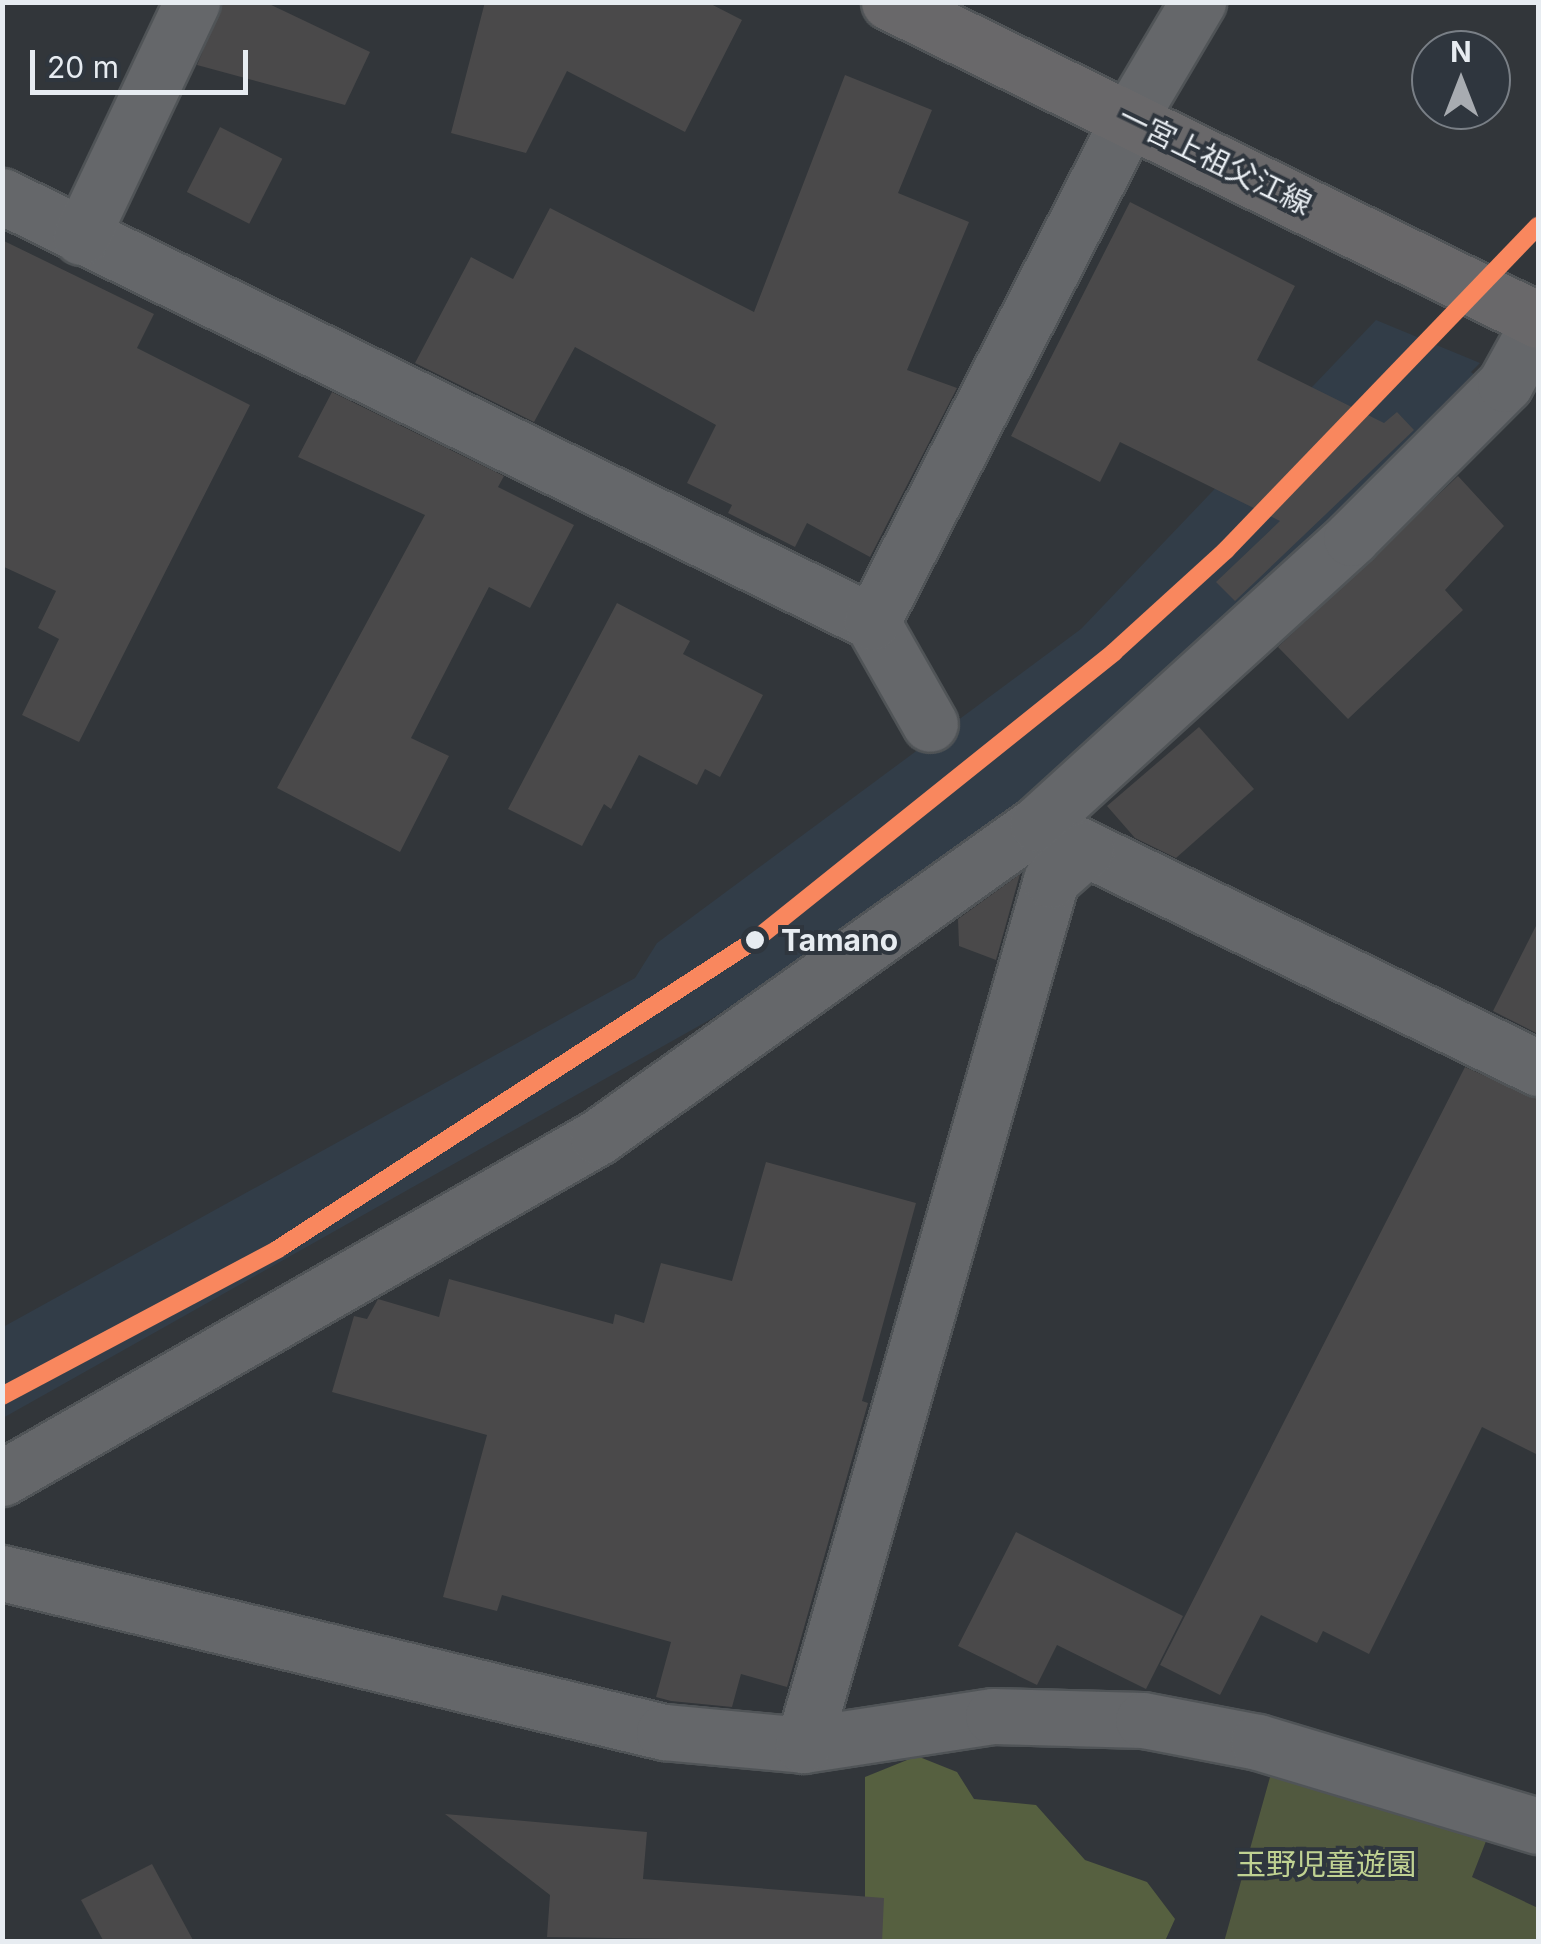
<!DOCTYPE html>
<html>
<head>
<meta charset="utf-8">
<style>
	body { margin:0 }
	#map { position:relative; width:1541px; height:1944px; overflow:hidden; background:#32363a; font-family:Inter,"Noto Sans JP",sans-serif }
	div>[style] { position:absolute }
	.built>* { inset:0; background:#323d48 }
	.green>* { inset:0; background:#51593f }
	.forest>* { inset:0; background:#566040 }
	.building>* { inset:0; background:#4a494a; transform-origin:0 0 }
	.roads { filter:drop-shadow(2px 0 #505457) drop-shadow(-2px 0 #505457) drop-shadow(0 2px #505457) drop-shadow(0 -2px #505457) }
	.minor>* { height:55px; margin:-27.5px; padding:0 27.5px; transform-origin:27.5px; border-radius:27.5px; background:#65676a }
	.secondary>* { height:55px; margin:-27.5px; padding:0 27.5px; transform-origin:27.5px; border-radius:27.5px; background:#69686a }
	.rail-1>* { height:18px; margin:-9px; padding:0 9px; transform-origin:9px; border-radius:9px; background:#f9875e }
	.dots>* { width:28px; height:28px; translate:-50% -50%; box-sizing:border-box; border:5px solid #2f363e; border-radius:50% }
	span { translate:-50% -50%; white-space:nowrap; text-align:center; line-height:1.15; -webkit-text-stroke:8px #2f363e; paint-order:stroke }
	.street-label { font-size:30px; color:#e7ecf1 }
	.stop-label { font-size:30px; color:#e7ecf1; font-weight:700 }
	.left { translate:0 -50%; text-align:left }
	.park-label { font-size:30px; color:#c0d292 }
	.frame { position:absolute; inset:0; border:5px solid #e7ecf1; pointer-events:none }
	.north { position:absolute; left:1411px; top:30px; width:100px; height:100px; box-sizing:border-box; background:#2f363e; border:2px solid #797f86; border-radius:50%; rotate:0deg; font-size:28px; font-weight:700; line-height:40px; text-align:center; color:#e7ecf1 }
	.north::after { content:''; display:block; margin:auto; width:35px; height:45px; background:#a8acb1; clip-path:polygon(50% 0,100% 100%,50% 72%,0 100%) }
	.scale { position:absolute; left:30px; top:50px; width:218px; height:45px; box-sizing:border-box; border:5px solid #e7ecf1; border-top:0; padding-left:12px; font-size:30px; line-height:35px; white-space:nowrap; color:#e7ecf1; -webkit-text-stroke:8px #2f363e; paint-order:stroke }
</style>
</head>
<body>
<div id="map">
	<div class="built">
		<div style="clip-path:polygon(1376px 320px,1480px 363px,1471px 372px,1485px 384px,1036px 799px,713px 1018px,3px 1418px,3px 1327px,635px 978px,657px 943px,1081px 629px)"></div>
	</div>
	<div class="green">
		<div style="clip-path:polygon(1272px 1770px,1490px 1831px,1472px 1877px,1538px 1908px,1538px 1941px,1224px 1942px)"></div>
	</div>
	<div class="forest">
		<div style="clip-path:polygon(917px 1756px,957px 1772px,974px 1799px,1036px 1805px,1085px 1860px,1147px 1882px,1175px 1919px,1165px 1941px,865px 1942px,865px 1777px)"></div>
	</div>
	<div class="building">
		<div style="clip-path:polygon(223px 2px,265px 2px,370px 52px,345px 105px,197px 65px)"></div>
		<div style="clip-path:polygon(485px 2px,707px 2px,742px 20px,685px 132px,567px 71px,526px 153px,451px 133px)"></div>
		<div style="clip-path:polygon(845px 75px,932px 110px,898px 193px,969px 222px,907px 370px,957px 388px,870px 557px,807px 523px,795px 547px,728px 513px,732px 505px,687px 483px,716px 425px,575px 347px,534px 422px,415px 363px,471px 257px,513px 279px,550px 208px,754px 312px)"></div>
		<div style="left:220px;top:127px;width:70px;height:73px;rotate:27deg"></div>
		<div style="clip-path:polygon(1130px 202px,1295px 286px,1257px 360px,1384px 423px,1397px 412px,1414px 430px,1235px 601px,1216px 582px,1280px 521px,1120px 442px,1100px 482px,1011px 436px)"></div>
		<div style="clip-path:polygon(2px 240px,154px 314px,137px 348px,250px 405px,79px 742px,22px 715px,59px 639px,38px 628px,56px 591px,2px 566px)"></div>
		<div style="clip-path:polygon(332px 392px,504px 476px,498px 487px,574px 525px,530px 608px,489px 587px,411px 738px,449px 756px,400px 852px,277px 788px,425px 515px,298px 457px)"></div>
		<div style="clip-path:polygon(1458px 476px,1504px 526px,1445px 590px,1463px 610px,1348px 719px,1278px 647px)"></div>
		<div style="clip-path:polygon(617px 603px,690px 641px,683px 654px,763px 695px,720px 777px,705px 769px,697px 785px,639px 755px,611px 809px,604px 804px,582px 846px,508px 809px)"></div>
		<div style="clip-path:polygon(1199px 727px,1254px 789px,1176px 858px,1135px 838px,1107px 806px)"></div>
		<div style="clip-path:polygon(1020px 874px,996px 960px,959px 946px,958px 919px)"></div>
		<div style="clip-path:polygon(1538px 922px,1538px 1034px,1493px 1011px)"></div>
		<div style="clip-path:polygon(1465px 1067px,1538px 1099px,1538px 1455px,1482px 1427px,1369px 1654px,1323px 1631px,1317px 1643px,1261px 1615px,1220px 1695px,1160px 1665px)"></div>
		<div style="clip-path:polygon(766px 1162px,916px 1203px,862px 1401px,868px 1403px,787px 1687px,741px 1674px,732px 1707px,671px 1701px,656px 1697px,671px 1642px,502px 1595px,497px 1611px,443px 1597px,487px 1435px,332px 1392px,354px 1316px,367px 1319px,378px 1299px,439px 1317px,449px 1279px,613px 1324px,615px 1314px,644px 1323px,661px 1263px,732px 1281px)"></div>
		<div style="clip-path:polygon(1016px 1532px,1183px 1616px,1146px 1689px,1057px 1645px,1037px 1685px,958px 1646px)"></div>
		<div style="clip-path:polygon(445px 1814px,647px 1832px,643px 1879px,884px 1898px,882px 1942px,547px 1937px,550px 1895px)"></div>
		<div style="clip-path:polygon(152px 1864px,194px 1942px,104px 1942px,81px 1900px)"></div>
	</div>
	<div class="roads">
		<div class="minor">
			<div style="left:2px;top:196px;width:969px;rotate:26.09deg"></div>
			<div style="left:872px;top:622px;width:117px;rotate:60.4deg"></div>
			<div style="left:81px;top:237px;width:260px;rotate:-64.7deg"></div>
			<div style="left:872px;top:622px;width:567px;rotate:-62.94deg"></div>
			<div style="left:1130px;top:117px;width:134px;rotate:-59.4deg"></div>
			<div style="left:1056px;top:834px;width:536px;rotate:25.9deg"></div>
			<div style="left:2px;top:1478px;width:687px;rotate:-29.78deg"></div>
			<div style="left:598px;top:1137px;width:539px;rotate:-35.49deg"></div>
			<div style="left:1037px;top:824px;width:425px;rotate:-42.3deg"></div>
			<div style="left:1351px;top:538px;width:218px;rotate:-45deg"></div>
			<div style="left:1505px;top:384px;width:68px;rotate:-61.2deg"></div>
			<div style="left:2px;top:1573px;width:681px;rotate:13.51deg"></div>
			<div style="left:664px;top:1732px;width:140px;rotate:5.3deg"></div>
			<div style="left:803px;top:1745px;width:192px;rotate:-8.7deg"></div>
			<div style="left:993px;top:1716px;width:150px;rotate:1.5deg"></div>
			<div style="left:1143px;top:1720px;width:117px;rotate:10.8deg"></div>
			<div style="left:1258px;top:1742px;width:292px;rotate:16.7deg"></div>
			<div style="left:803px;top:1745px;width:900px;rotate:-74deg"></div>
			<div style="left:1051px;top:880px;width:47px;rotate:-41.5deg"></div>
		</div>
		<div class="secondary">
			<div style="left:889px;top:2px;width:723px;rotate:26.1deg"></div>
		</div>
	</div>
	<div class="rail-1">
		<div style="left:2px;top:1396px;width:313px;rotate:-28deg"></div>
		<div style="left:278px;top:1249px;width:568px;rotate:-32.94deg"></div>
		<div style="left:755px;top:940px;width:460px;rotate:-38.7deg"></div>
		<div style="left:1114px;top:652px;width:151px;rotate:-42.3deg"></div>
		<div style="left:1226px;top:550px;width:450px;rotate:-46.1deg"></div>
	</div>
	<div class="dots">
		<div style="left:755px;top:940px;background:#e7ecf1"></div>
	</div>
	<div class="street-label">
		<span style="left:1215px;top:160px;rotate:26deg">一宮上祖父江線</span>
	</div>
	<div class="stop-label">
		<span class="left" style="left:781px;top:940px">Tamano</span>
	</div>
	<div class="park-label">
		<span style="left:1326px;top:1864px">玉野児童遊園</span>
	</div>
	<div class="frame"></div>
	<div class="north">N</div>
	<div class="scale">20 m</div>
</div>
</body>
</html>
